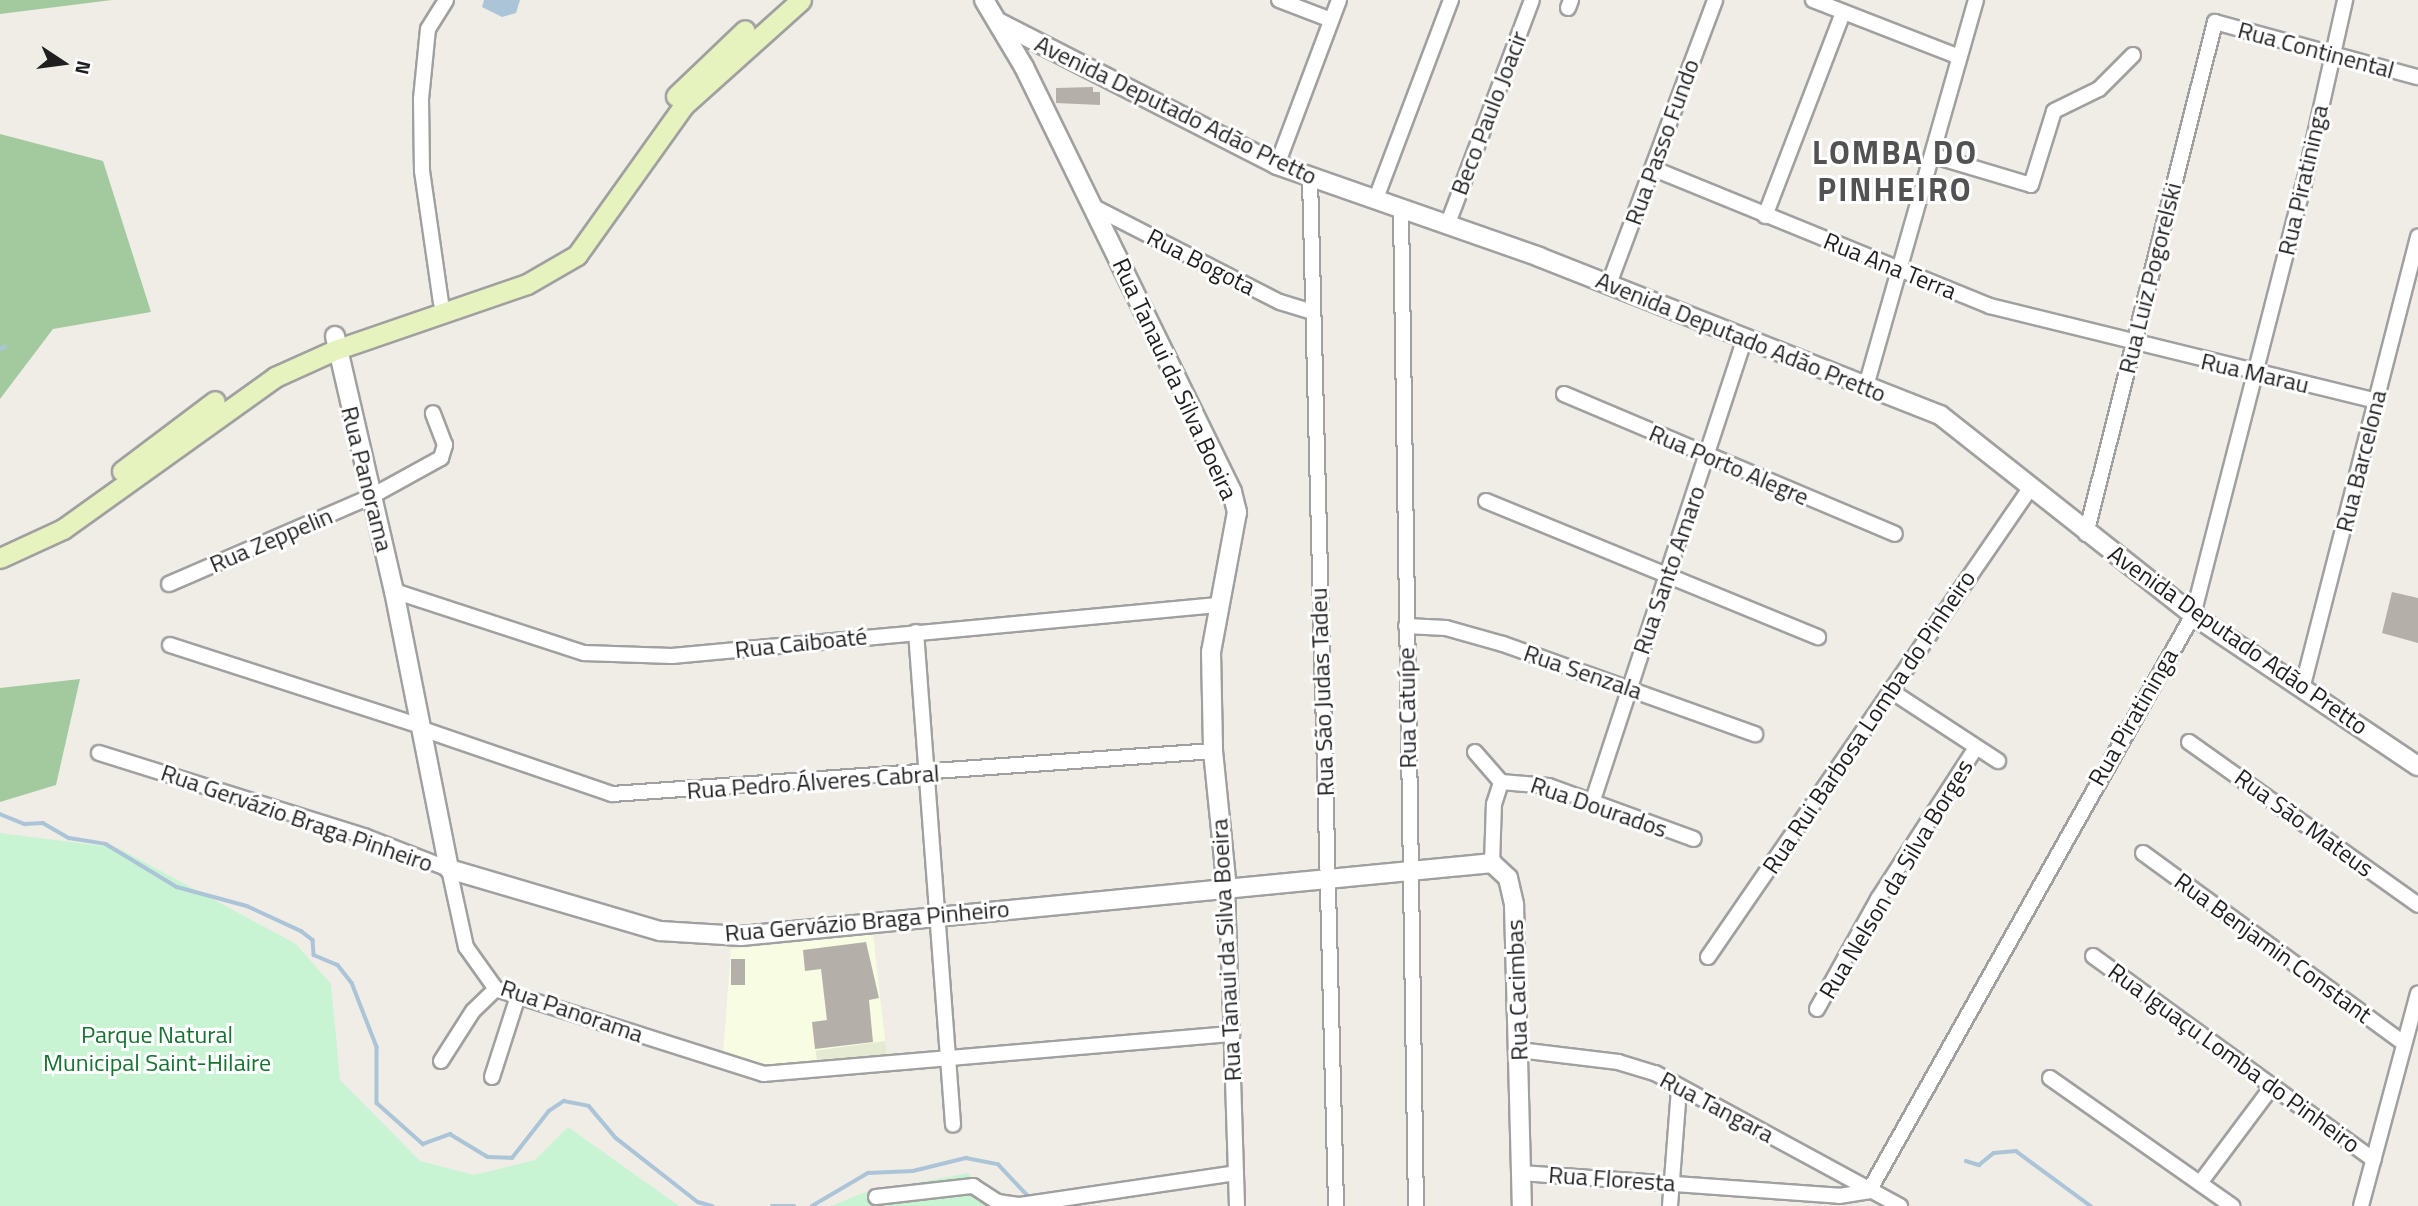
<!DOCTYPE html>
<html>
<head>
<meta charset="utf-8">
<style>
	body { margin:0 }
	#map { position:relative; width:2418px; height:1206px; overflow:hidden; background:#efede6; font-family:"Titillium Web",sans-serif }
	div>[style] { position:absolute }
	.education>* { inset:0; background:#f7fce2 }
	.farmland>* { inset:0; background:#e5ebd3; transform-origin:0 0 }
	.forest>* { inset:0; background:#a3ca9f }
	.park>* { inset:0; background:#c8f4d4 }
	.water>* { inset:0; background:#abc4d8 }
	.stream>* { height:3.5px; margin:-1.75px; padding:0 1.75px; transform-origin:1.75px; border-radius:1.75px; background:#abc4d8 }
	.building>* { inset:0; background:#b4b0a9; transform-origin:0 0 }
	.roads { filter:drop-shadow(2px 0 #a0a0a0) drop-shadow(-2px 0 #a0a0a0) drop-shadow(0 2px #a0a0a0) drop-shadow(0 -2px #a0a0a0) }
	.minor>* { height:14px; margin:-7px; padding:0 7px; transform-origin:7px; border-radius:7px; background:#fff }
	.tertiary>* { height:18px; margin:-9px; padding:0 9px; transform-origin:9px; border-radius:9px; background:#fff }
	.secondary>* { height:19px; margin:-9.5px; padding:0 9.5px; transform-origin:9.5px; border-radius:9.5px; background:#e6f3bf }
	span { translate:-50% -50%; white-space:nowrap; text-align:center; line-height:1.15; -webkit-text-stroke:6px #fff; paint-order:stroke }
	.street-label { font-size:24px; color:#1f1f1f }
	.park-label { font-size:24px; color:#177331 }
	.district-label { font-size:32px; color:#525252; font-weight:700; letter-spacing:2px }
	.north { position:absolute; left:28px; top:28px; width:70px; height:70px; -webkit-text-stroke:5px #fff; paint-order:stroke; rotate:103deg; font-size:19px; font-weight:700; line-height:28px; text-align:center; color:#1f1f1f }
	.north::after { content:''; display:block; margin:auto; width:24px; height:32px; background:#1f1f1f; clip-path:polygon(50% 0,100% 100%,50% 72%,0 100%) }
</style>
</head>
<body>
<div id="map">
	<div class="education">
		<div style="clip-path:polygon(873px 934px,887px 1057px,765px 1070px,723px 1054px,731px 949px)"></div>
	</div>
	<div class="farmland">
		<div style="left:885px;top:1041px;width:14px;height:70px;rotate:82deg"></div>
	</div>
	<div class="forest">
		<div style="clip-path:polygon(0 0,112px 0,0 14px)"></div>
		<div style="clip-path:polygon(0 134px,103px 161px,151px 312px,53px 329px,0 399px)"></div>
		<div style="clip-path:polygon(80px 679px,56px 785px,0 802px,0 688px)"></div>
	</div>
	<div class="park">
		<div style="clip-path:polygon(0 833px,118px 848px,296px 944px,331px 984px,340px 1080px,420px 1161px,474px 1175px,535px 1160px,568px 1127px,679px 1206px,0 1206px)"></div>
		<div style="clip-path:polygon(968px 1173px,994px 1206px,831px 1206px,863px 1193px)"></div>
	</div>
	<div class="water">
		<div style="clip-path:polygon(484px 0,520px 0,516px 13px,502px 17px,482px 7px)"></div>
	</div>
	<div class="stream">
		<div style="left:0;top:349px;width:5px;rotate:-22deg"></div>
		<div style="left:0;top:814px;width:27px;rotate:22deg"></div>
		<div style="left:25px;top:824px;width:18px;rotate:-3deg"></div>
		<div style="left:43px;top:823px;width:30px;rotate:30deg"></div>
		<div style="left:69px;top:838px;width:37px;rotate:9deg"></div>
		<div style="left:106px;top:844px;width:83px;rotate:31.2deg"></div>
		<div style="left:177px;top:887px;width:73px;rotate:15.2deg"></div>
		<div style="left:247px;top:906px;width:60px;rotate:24.8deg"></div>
		<div style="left:301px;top:931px;width:15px;rotate:37deg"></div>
		<div style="left:313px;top:940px;width:15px;rotate:86deg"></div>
		<div style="left:314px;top:955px;width:26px;rotate:23deg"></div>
		<div style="left:338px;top:965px;width:23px;rotate:52deg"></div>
		<div style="left:352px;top:983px;width:69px;rotate:68.7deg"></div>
		<div style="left:377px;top:1047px;width:56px;rotate:90deg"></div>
		<div style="left:377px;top:1103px;width:62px;rotate:41.7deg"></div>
		<div style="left:423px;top:1144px;width:29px;rotate:-20deg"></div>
		<div style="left:450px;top:1134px;width:44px;rotate:31.2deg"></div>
		<div style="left:488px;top:1157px;width:24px;rotate:2deg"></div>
		<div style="left:512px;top:1158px;width:60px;rotate:-51.8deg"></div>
		<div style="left:549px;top:1111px;width:18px;rotate:-34deg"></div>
		<div style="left:564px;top:1101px;width:25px;rotate:11deg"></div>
		<div style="left:589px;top:1106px;width:42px;rotate:49.8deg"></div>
		<div style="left:616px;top:1138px;width:104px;rotate:38deg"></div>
		<div style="left:698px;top:1202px;width:15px;rotate:16deg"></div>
		<div style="left:1966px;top:1161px;width:14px;rotate:17deg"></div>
		<div style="left:1979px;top:1165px;width:19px;rotate:-39deg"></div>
		<div style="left:1994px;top:1153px;width:22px;rotate:-5deg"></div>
		<div style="left:2016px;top:1151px;width:93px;rotate:36.3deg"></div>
		<div style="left:772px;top:1206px;width:22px"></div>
		<div style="left:812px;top:1206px;width:65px;rotate:-30.5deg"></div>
		<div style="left:868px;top:1173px;width:45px;rotate:-2.5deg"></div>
		<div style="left:913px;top:1171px;width:55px;rotate:-13.8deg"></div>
		<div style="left:966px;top:1158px;width:33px;rotate:11deg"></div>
		<div style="left:998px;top:1164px;width:47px;rotate:46.7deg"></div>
	</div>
	<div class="building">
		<div style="clip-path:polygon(1093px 87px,1093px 92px,1100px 92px,1100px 105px,1056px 103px,1056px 88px)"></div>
		<div style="clip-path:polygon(2392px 592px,2418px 598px,2418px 643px,2382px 633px)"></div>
		<div style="clip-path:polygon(866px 942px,879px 998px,869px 1000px,873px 1042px,815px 1049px,812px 1022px,827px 1020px,821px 969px,805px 971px,803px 950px)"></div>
		<div style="left:731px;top:959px;width:14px;height:26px"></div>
	</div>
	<div class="roads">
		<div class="minor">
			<div style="left:1279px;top:0;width:56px;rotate:21deg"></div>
			<div style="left:1813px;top:0;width:157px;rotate:21.3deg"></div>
			<div style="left:1568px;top:8px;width:9px;rotate:-69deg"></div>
			<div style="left:1934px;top:156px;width:101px;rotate:16.6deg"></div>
			<div style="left:2031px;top:185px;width:77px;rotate:-72.7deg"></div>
			<div style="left:2054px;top:111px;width:50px;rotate:-26.1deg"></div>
			<div style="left:2099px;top:89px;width:48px;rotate:-45deg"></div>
			<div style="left:1277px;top:165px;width:176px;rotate:-69.4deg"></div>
			<div style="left:1654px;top:169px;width:363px;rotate:22.2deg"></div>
			<div style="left:1990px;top:306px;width:398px;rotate:13.8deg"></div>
			<div style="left:1310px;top:178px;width:1028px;rotate:88.55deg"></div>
			<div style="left:1375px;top:201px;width:215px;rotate:-69.3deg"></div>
			<div style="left:1092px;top:206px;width:211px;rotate:27.1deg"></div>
			<div style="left:1280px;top:302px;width:34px;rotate:17deg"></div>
			<div style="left:1401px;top:211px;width:995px;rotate:89.14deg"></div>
			<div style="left:1765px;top:216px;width:217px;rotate:-69deg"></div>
			<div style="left:1447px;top:226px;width:241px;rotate:-69.4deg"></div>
			<div style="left:1609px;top:284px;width:303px;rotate:-69.5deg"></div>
			<div style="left:441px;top:303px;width:133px;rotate:-98.2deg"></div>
			<div style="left:422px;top:171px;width:72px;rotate:-90.8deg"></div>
			<div style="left:421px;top:99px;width:70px;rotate:-84.3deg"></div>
			<div style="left:428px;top:29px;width:34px;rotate:-58deg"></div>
			<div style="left:1866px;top:386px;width:401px;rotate:-74.1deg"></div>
			<div style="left:1564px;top:394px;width:359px;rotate:22.9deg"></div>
			<div style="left:1486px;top:501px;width:359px;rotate:22.3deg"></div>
			<div style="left:2086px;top:534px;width:528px;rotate:-75.86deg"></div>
			<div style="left:2215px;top:22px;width:210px;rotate:15.2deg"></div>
			<div style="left:169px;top:584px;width:221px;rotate:-23.4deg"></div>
			<div style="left:372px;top:496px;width:79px;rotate:-28.8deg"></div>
			<div style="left:441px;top:458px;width:14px;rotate:-73deg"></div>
			<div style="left:445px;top:445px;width:34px;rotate:-111deg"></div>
			<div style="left:394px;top:591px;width:200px;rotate:18.1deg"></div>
			<div style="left:584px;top:653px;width:88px;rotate:2deg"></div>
			<div style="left:672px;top:656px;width:548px;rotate:-5.34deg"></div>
			<div style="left:1406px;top:626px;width:40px;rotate:2.9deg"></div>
			<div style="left:1446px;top:628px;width:59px;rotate:15.7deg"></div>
			<div style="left:1503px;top:644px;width:268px;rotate:19.7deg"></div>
			<div style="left:916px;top:632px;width:494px;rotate:85.7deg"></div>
			<div style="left:170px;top:645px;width:264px;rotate:17.9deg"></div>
			<div style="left:2303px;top:685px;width:463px;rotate:-75.6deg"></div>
			<div style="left:1891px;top:691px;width:128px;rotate:33.2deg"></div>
			<div style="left:422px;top:729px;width:201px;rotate:18.9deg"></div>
			<div style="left:612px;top:794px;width:603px;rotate:-4.09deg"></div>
			<div style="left:2189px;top:742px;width:281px;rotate:35.4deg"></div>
			<div style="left:1475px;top:752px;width:40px;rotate:49deg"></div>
			<div style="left:1501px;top:782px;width:48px;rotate:4.8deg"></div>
			<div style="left:1549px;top:786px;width:154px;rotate:20.1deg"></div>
			<div style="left:99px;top:753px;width:278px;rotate:17.4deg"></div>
			<div style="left:364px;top:836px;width:91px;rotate:21.2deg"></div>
			<div style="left:449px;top:869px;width:80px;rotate:77.7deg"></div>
			<div style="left:466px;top:947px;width:52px;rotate:54.5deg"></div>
			<div style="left:496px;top:989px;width:281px;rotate:17.6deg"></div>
			<div style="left:764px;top:1074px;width:470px;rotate:-4.9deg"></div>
			<div style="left:1592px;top:803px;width:490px;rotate:-71.8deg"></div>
			<div style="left:2143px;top:853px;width:323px;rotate:36.1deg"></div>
			<div style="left:1492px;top:863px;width:59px;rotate:-88.1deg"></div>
			<div style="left:1494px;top:804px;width:23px;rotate:-72deg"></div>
			<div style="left:1227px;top:888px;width:318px;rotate:88.2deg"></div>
			<div style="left:2093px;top:956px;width:347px;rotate:36deg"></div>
			<div style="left:1708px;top:957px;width:570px;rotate:-55.5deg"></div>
			<div style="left:1817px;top:1009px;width:126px;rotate:-61deg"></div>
			<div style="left:1878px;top:899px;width:179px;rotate:-57.1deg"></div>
			<div style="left:1519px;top:1050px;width:100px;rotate:6.9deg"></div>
			<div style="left:1618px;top:1062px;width:39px;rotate:17deg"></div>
			<div style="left:1655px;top:1073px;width:279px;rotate:28.5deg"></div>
			<div style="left:441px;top:1061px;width:59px;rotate:-57.4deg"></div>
			<div style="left:473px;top:1011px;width:32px;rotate:-44deg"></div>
			<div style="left:492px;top:1077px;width:85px;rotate:-72.2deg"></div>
			<div style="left:2050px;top:1078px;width:223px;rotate:35.1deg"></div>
			<div style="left:1521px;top:1173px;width:319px;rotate:4.1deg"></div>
			<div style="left:1839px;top:1196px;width:30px;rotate:-9deg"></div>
			<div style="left:1869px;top:1191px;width:661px;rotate:-60.64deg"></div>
			<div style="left:2193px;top:615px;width:445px;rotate:-75.6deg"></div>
			<div style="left:2304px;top:184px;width:189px;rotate:-77.4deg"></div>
			<div style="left:2200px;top:1183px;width:119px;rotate:-53.2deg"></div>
			<div style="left:876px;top:1197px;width:98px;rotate:-6.5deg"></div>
			<div style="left:973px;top:1186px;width:30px;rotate:33deg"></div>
			<div style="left:998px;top:1202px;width:22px;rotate:8deg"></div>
			<div style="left:1020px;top:1205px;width:218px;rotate:-8.4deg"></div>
			<div style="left:1670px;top:1206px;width:118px;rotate:-85.6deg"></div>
			<div style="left:2361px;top:1206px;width:220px;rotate:-75deg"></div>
		</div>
		<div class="tertiary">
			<div style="left:984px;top:0;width:78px;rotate:59.2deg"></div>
			<div style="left:1024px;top:67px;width:473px;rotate:63.9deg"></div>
			<div style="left:1232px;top:492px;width:21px;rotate:76deg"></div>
			<div style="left:1237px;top:512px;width:142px;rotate:100.5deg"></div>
			<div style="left:1211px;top:652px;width:99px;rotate:88.8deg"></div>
			<div style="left:1213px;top:751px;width:138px;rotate:84.2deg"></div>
			<div style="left:998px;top:22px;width:314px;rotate:27.1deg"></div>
			<div style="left:1277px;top:165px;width:278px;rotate:19.3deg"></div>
			<div style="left:1539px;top:257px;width:431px;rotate:21.5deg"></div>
			<div style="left:1940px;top:415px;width:323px;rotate:38.3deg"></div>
			<div style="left:2193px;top:615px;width:271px;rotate:33.9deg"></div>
			<div style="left:335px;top:336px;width:262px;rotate:77deg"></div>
			<div style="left:394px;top:591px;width:283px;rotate:78.8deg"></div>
			<div style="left:449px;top:869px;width:220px;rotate:16.4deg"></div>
			<div style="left:660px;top:931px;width:81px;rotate:3.5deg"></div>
			<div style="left:741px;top:936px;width:755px;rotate:-5.55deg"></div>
			<div style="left:1492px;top:863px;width:22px;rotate:43deg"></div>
			<div style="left:1508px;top:878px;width:28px;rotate:77deg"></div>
			<div style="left:1514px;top:905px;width:301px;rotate:88.5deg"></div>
		</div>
		<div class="secondary">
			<div style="left:676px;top:96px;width:95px;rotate:-43.7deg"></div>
			<div style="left:122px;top:471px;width:116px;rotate:-37deg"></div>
			<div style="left:0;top:558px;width:69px;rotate:-24.7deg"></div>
			<div style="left:63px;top:529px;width:261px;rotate:-35.6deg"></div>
			<div style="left:275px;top:377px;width:66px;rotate:-24.2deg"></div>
			<div style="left:335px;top:350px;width:203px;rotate:-19deg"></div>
			<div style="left:527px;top:284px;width:58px;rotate:-30.1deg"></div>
			<div style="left:577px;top:255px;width:184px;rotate:-54.5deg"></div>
			<div style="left:684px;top:105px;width:157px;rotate:-41.9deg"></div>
		</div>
	</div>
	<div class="street-label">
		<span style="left:2316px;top:50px;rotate:15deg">Rua Continental</span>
		<span style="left:1176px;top:110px;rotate:26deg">Avenida Deputado Adão Pretto</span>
		<span style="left:1489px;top:113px;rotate:-69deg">Beco Paulo Joacir</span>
		<span style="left:1662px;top:142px;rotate:-70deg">Rua Passo Fundo</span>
		<span style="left:2303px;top:180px;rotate:-77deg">Rua Piratininga</span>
		<span style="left:1201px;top:262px;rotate:27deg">Rua Bogota</span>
		<span style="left:1890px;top:266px;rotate:22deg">Rua Ana Terra</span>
		<span style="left:2150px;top:278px;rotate:-76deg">Rua Luiz Pogorelski</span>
		<span style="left:1741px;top:337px;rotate:22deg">Avenida Deputado Adão Pretto</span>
		<span style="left:2255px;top:373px;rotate:13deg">Rua Marau</span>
		<span style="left:1175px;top:379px;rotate:65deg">Rua Tanaui da Silva Boeira</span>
		<span style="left:2361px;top:461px;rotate:-76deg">Rua Barcelona</span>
		<span style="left:1729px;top:465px;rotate:23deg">Rua Porto Alegre</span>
		<span style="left:367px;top:479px;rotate:76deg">Rua Panorama</span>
		<span style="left:271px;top:540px;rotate:-23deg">Rua Zeppelin</span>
		<span style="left:1669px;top:570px;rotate:-71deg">Rua Santo Amaro</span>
		<span style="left:2238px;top:640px;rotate:35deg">Avenida Deputado Adão Pretto</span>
		<span style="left:801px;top:643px;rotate:-6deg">Rua Caiboaté</span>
		<span style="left:1583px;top:672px;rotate:19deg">Rua Senzala</span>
		<span style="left:1322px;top:692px;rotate:-92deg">Rua São Judas Tadeu</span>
		<span style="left:1407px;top:708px;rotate:-91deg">Rua Catuípe</span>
		<span style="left:2133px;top:717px;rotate:-60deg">Rua Piratininga</span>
		<span style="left:1869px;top:722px;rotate:-56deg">Rua Rui Barbosa Lomba do Pinheiro</span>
		<span style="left:813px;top:782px;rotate:-4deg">Rua Pedro Álveres Cabral</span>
		<span style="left:1599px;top:807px;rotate:19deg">Rua Dourados</span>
		<span style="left:297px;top:818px;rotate:19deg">Rua Gervázio Braga Pinheiro</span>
		<span style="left:2304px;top:823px;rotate:36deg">Rua São Mateus</span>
		<span style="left:1896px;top:879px;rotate:-59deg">Rua Nelson da Silva Borges</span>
		<span style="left:867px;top:921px;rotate:-5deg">Rua Gervázio Braga Pinheiro</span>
		<span style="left:2273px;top:948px;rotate:36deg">Rua Benjamin Constant</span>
		<span style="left:1226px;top:950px;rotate:-93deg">Rua Tanaui da Silva Boeira</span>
		<span style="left:1517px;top:990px;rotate:-92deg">Rua Cacimbas</span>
		<span style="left:572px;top:1011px;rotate:19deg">Rua Panorama</span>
		<span style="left:2234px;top:1058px;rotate:36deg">Rua Iguaçu Lomba do Pinheiro</span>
		<span style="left:1717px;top:1107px;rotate:28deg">Rua Tangara</span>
		<span style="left:1612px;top:1179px;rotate:4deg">Rua Floresta</span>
	</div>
	<div class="park-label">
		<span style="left:157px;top:1049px">Parque Natural<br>Municipal Saint-Hilaire</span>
	</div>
	<div class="district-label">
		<span style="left:1895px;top:171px">LOMBA DO<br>PINHEIRO</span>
	</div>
	<div class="north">N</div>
</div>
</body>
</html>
